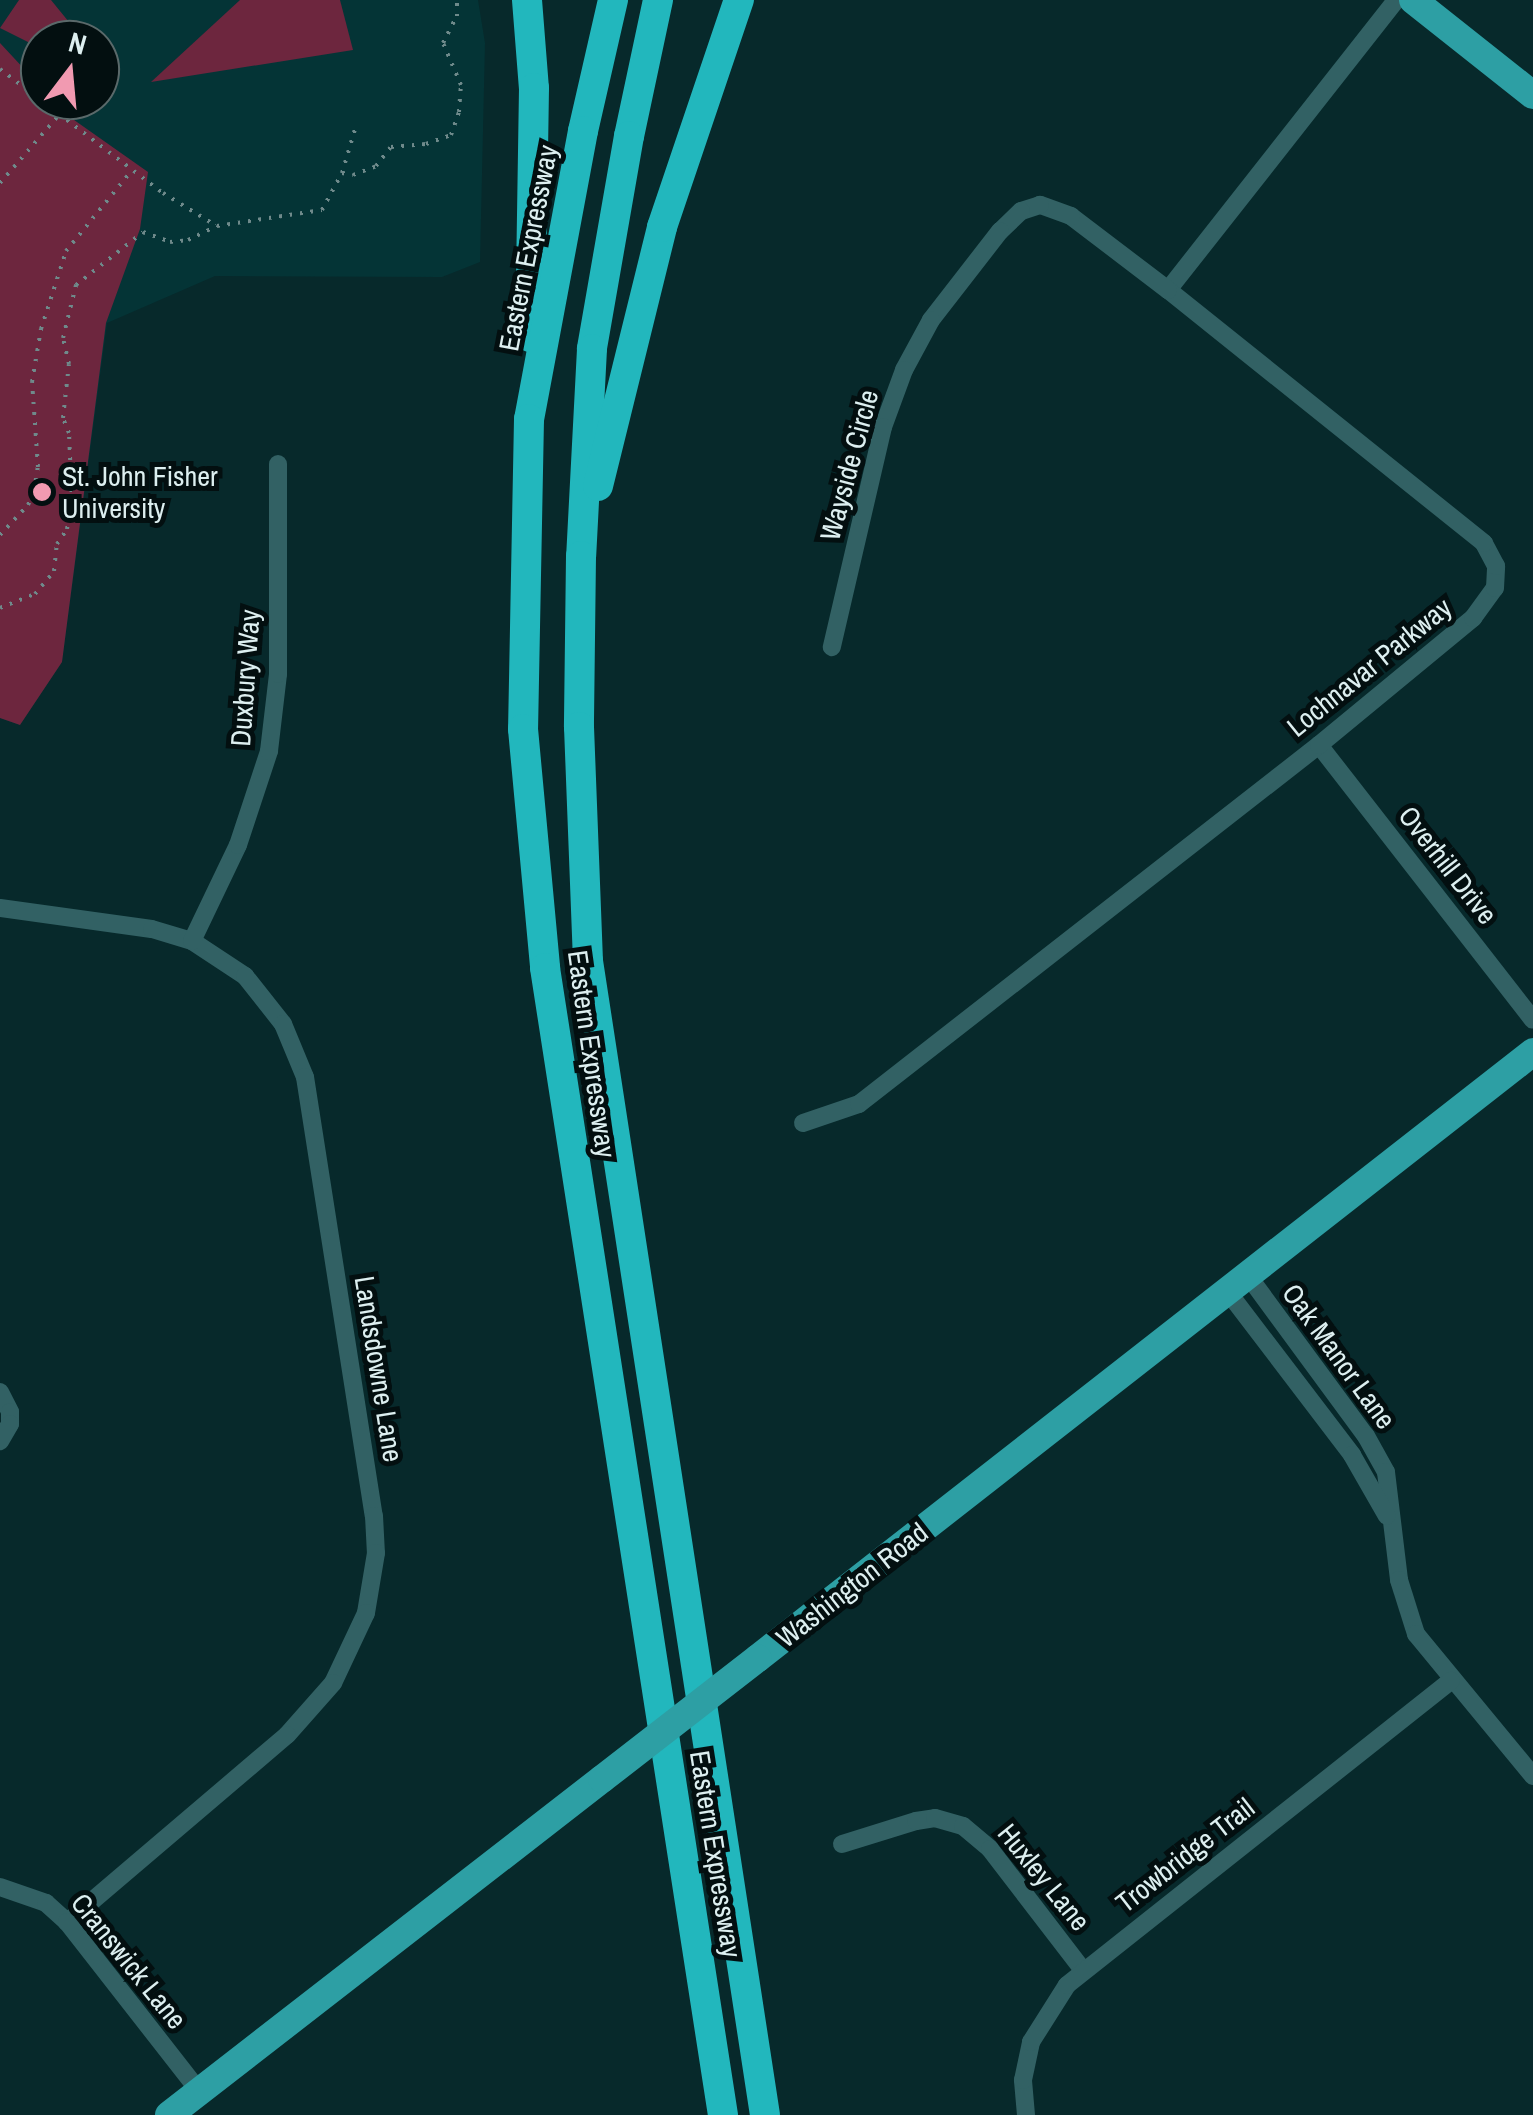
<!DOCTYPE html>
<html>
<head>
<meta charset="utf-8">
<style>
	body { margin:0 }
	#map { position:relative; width:1533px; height:2115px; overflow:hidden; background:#07292b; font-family:"Archivo Narrow",sans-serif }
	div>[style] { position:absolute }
	.built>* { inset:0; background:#043436 }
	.green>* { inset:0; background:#6d263e }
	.path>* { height:4px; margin-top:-2px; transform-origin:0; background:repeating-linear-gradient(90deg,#6f8a8b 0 2.5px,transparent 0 10.5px) }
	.minor>* { height:18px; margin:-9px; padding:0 9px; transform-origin:9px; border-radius:9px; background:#326164 }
	.primary>* { height:28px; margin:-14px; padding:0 14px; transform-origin:14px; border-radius:14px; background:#2d9fa4 }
	.motorway>* { height:30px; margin:-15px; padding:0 15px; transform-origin:15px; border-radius:15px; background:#22b7bd }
	.primary-bridge>* { height:28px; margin:-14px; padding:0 14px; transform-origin:14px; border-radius:14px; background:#2d9fa4 }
	.dots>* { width:28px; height:28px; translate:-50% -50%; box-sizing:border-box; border:5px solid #030f10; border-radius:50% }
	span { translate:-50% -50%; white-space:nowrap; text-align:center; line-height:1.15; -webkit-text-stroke:10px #030f10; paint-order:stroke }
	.street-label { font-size:28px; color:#ddeff0 }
	.poi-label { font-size:28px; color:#ddeff0 }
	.left { translate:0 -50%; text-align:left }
	.north { position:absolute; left:20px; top:20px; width:100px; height:100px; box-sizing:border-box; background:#030f10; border:2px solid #5a696a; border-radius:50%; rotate:16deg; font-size:28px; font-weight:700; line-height:40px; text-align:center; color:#ddeff0 }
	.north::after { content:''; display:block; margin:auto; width:35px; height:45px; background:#f19ab1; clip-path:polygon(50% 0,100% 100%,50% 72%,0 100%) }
</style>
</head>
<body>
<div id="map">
	<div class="built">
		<div style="clip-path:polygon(evenodd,0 0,478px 0,485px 43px,480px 262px,442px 277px,215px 276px,107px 323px,62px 662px,20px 725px,0 718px,0 0,40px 40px,100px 40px,100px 100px,40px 100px,40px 40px)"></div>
	</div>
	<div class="green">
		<div style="clip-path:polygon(19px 0,51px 0,82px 38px,40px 40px,40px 48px,0 28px)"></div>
		<div style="clip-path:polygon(240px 0,340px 0,353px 50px,151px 82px)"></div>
		<div style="clip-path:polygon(0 43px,40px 86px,40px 100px,53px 100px,67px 115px,148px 172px,140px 229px,106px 323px,62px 662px,20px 725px,0 718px)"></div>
	</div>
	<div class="path">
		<div style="left:0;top:69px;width:205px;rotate:37.3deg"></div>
		<div style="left:163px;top:193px;width:61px;rotate:31.6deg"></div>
		<div style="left:342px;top:173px;width:46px;rotate:-73.5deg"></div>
		<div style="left:0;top:183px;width:90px;rotate:-49.1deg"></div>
		<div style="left:0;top:535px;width:41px;rotate:-47deg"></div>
		<div style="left:28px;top:505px;width:15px;rotate:-67deg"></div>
		<div style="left:34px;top:491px;width:24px;rotate:-81deg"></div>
		<div style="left:38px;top:467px;width:85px;rotate:-94deg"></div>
		<div style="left:32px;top:382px;width:54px;rotate:-80.4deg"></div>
		<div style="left:41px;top:329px;width:82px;rotate:-72.2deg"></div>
		<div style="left:66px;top:251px;width:104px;rotate:-50.8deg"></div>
		<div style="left:0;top:608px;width:38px;rotate:-22deg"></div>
		<div style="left:35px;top:594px;width:30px;rotate:-50deg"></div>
		<div style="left:54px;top:571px;width:27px;rotate:-84deg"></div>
		<div style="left:57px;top:544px;width:18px;rotate:-56deg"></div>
		<div style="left:67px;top:529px;width:27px;rotate:-80deg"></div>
		<div style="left:72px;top:502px;width:69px;rotate:-92.5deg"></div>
		<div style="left:69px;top:433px;width:16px;rotate:-112deg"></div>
		<div style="left:63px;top:418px;width:54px;rotate:-83.7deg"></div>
		<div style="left:69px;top:364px;width:27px;rotate:-103deg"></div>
		<div style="left:63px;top:338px;width:55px;rotate:-76.2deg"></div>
		<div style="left:76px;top:285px;width:85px;rotate:-38.3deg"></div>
		<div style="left:143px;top:232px;width:29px;rotate:20deg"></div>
		<div style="left:170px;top:242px;width:18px;rotate:-6deg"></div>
		<div style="left:188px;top:240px;width:32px;rotate:-26deg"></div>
		<div style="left:217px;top:226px;width:106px;rotate:-8.7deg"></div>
		<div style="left:322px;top:210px;width:42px;rotate:-61.6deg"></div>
		<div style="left:342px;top:173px;width:11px;rotate:10deg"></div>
		<div style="left:353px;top:175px;width:25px;rotate:-21deg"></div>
		<div style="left:376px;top:166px;width:24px;rotate:-52deg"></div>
		<div style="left:391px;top:147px;width:35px;rotate:-5deg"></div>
		<div style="left:426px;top:144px;width:27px;rotate:-20deg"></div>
		<div style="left:451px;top:135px;width:24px;rotate:-71deg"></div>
		<div style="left:459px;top:112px;width:27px;rotate:-86deg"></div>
		<div style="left:461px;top:85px;width:46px;rotate:-113.2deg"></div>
		<div style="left:443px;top:43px;width:30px;rotate:-63deg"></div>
		<div style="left:457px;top:16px;width:16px;rotate:-90deg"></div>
	</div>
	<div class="minor">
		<div style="left:1168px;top:290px;width:369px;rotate:-51.8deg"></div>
		<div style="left:1319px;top:745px;width:348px;rotate:52.1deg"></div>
		<div style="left:0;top:908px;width:153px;rotate:7.9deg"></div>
		<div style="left:152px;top:929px;width:42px;rotate:16.7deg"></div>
		<div style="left:192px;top:941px;width:64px;rotate:33.4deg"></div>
		<div style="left:245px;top:976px;width:61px;rotate:51.6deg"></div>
		<div style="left:283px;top:1024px;width:57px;rotate:67.5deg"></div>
		<div style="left:305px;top:1077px;width:444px;rotate:81.1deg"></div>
		<div style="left:374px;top:1516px;width:37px;rotate:87deg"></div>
		<div style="left:376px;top:1553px;width:61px;rotate:99.5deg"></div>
		<div style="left:366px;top:1613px;width:77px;rotate:115.2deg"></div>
		<div style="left:333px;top:1683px;width:69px;rotate:131.5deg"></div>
		<div style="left:287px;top:1735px;width:289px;rotate:139.6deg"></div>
		<div style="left:192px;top:941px;width:106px;rotate:-64.4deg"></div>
		<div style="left:238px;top:845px;width:99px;rotate:-71.7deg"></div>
		<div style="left:269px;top:751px;width:78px;rotate:-83.3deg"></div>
		<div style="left:278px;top:674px;width:210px;rotate:-90deg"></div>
		<div style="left:803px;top:1123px;width:59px;rotate:-18.7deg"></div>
		<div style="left:859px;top:1104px;width:584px;rotate:-37.97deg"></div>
		<div style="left:1319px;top:745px;width:200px;rotate:-39.5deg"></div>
		<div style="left:1473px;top:618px;width:37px;rotate:-54deg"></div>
		<div style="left:1495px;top:588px;width:22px;rotate:-87deg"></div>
		<div style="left:1496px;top:566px;width:26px;rotate:-118deg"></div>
		<div style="left:1484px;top:543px;width:405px;rotate:-141.3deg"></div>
		<div style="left:1168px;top:290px;width:122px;rotate:-142.7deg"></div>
		<div style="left:1071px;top:216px;width:33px;rotate:-160deg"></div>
		<div style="left:1040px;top:205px;width:20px;rotate:162deg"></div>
		<div style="left:1021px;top:211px;width:29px;rotate:136deg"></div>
		<div style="left:1000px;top:231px;width:113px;rotate:127.8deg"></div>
		<div style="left:931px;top:320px;width:57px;rotate:118.4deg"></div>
		<div style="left:904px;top:370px;width:61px;rotate:110.2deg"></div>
		<div style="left:883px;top:427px;width:226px;rotate:103.1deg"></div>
		<div style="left:1249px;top:1277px;width:197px;rotate:53.7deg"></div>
		<div style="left:1366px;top:1436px;width:41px;rotate:60.9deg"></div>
		<div style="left:1386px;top:1472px;width:109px;rotate:83.1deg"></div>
		<div style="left:1399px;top:1580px;width:57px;rotate:72.5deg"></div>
		<div style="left:1416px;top:1634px;width:184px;rotate:50.5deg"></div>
		<div style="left:1228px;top:1292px;width:205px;rotate:52.7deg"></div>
		<div style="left:1352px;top:1455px;width:70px;rotate:60.2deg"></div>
		<div style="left:0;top:1392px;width:22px;rotate:63deg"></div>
		<div style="left:10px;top:1412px;width:12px;rotate:90deg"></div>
		<div style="left:10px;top:1424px;width:20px;rotate:120deg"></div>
		<div style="left:842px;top:1844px;width:77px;rotate:-17.3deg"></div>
		<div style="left:916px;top:1821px;width:19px;rotate:-9deg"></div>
		<div style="left:935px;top:1818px;width:29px;rotate:16deg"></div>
		<div style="left:963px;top:1826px;width:35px;rotate:40deg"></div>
		<div style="left:990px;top:1849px;width:153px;rotate:52.5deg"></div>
		<div style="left:0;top:1887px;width:49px;rotate:19.2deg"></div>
		<div style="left:46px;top:1903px;width:28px;rotate:42deg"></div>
		<div style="left:67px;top:1922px;width:216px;rotate:52deg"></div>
		<div style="left:1026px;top:2115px;width:35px;rotate:-95deg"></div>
		<div style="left:1023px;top:2080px;width:39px;rotate:-78deg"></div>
		<div style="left:1031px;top:2042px;width:67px;rotate:-57.7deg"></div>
		<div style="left:1067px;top:1985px;width:490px;rotate:-38.4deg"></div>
	</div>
	<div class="primary">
		<div style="left:1413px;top:0;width:153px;rotate:38.4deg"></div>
		<div style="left:758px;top:1658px;width:984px;rotate:-38.02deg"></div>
		<div style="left:169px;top:2115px;width:548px;rotate:-37.81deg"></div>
	</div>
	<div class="motorway">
		<div style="left:527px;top:0;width:88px;rotate:85.5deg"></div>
		<div style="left:534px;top:88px;width:249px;rotate:90.9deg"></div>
		<div style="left:613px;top:0;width:134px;rotate:102.9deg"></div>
		<div style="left:583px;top:131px;width:293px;rotate:100.6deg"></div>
		<div style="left:529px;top:419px;width:310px;rotate:91.1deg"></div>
		<div style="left:523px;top:729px;width:240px;rotate:84.7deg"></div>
		<div style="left:545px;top:968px;width:1161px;rotate:81.18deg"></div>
		<div style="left:658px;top:0;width:139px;rotate:102deg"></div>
		<div style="left:629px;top:136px;width:216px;rotate:99.9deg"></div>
		<div style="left:592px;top:349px;width:207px;rotate:93deg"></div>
		<div style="left:581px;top:556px;width:171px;rotate:90.7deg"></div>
		<div style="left:579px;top:727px;width:234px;rotate:87.8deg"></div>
		<div style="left:588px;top:961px;width:1167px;rotate:81.28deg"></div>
		<div style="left:598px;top:486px;width:267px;rotate:-76.1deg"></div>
		<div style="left:662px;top:227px;width:240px;rotate:-71.3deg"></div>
	</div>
	<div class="primary-bridge">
		<div style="left:602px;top:1779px;width:197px;rotate:-37.8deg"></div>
	</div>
	<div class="dots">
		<div style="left:42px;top:492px;background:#f19ab1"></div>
	</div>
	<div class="street-label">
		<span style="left:528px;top:248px;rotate:-79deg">Eastern Expressway</span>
		<span style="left:849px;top:465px;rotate:-75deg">Wayside Circle</span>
		<span style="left:1369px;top:667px;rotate:-39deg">Lochnavar Parkway</span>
		<span style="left:245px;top:678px;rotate:-86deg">Duxbury Way</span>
		<span style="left:1448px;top:865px;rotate:52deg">Overhill Drive</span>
		<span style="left:592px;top:1054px;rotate:82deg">Eastern Expressway</span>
		<span style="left:1339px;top:1356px;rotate:54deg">Oak Manor Lane</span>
		<span style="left:379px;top:1369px;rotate:81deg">Landsdowne Lane</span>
		<span style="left:852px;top:1585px;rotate:-38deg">Washington Road</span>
		<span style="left:716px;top:1854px;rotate:81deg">Eastern Expressway</span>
		<span style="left:1185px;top:1855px;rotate:-38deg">Trowbridge Trail</span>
		<span style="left:1044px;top:1877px;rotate:51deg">Huxley Lane</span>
		<span style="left:129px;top:1961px;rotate:51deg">Cranswick Lane</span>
	</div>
	<div class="poi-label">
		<span class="left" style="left:62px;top:492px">St. John Fisher<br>University</span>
	</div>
	<div class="north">N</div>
</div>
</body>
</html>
